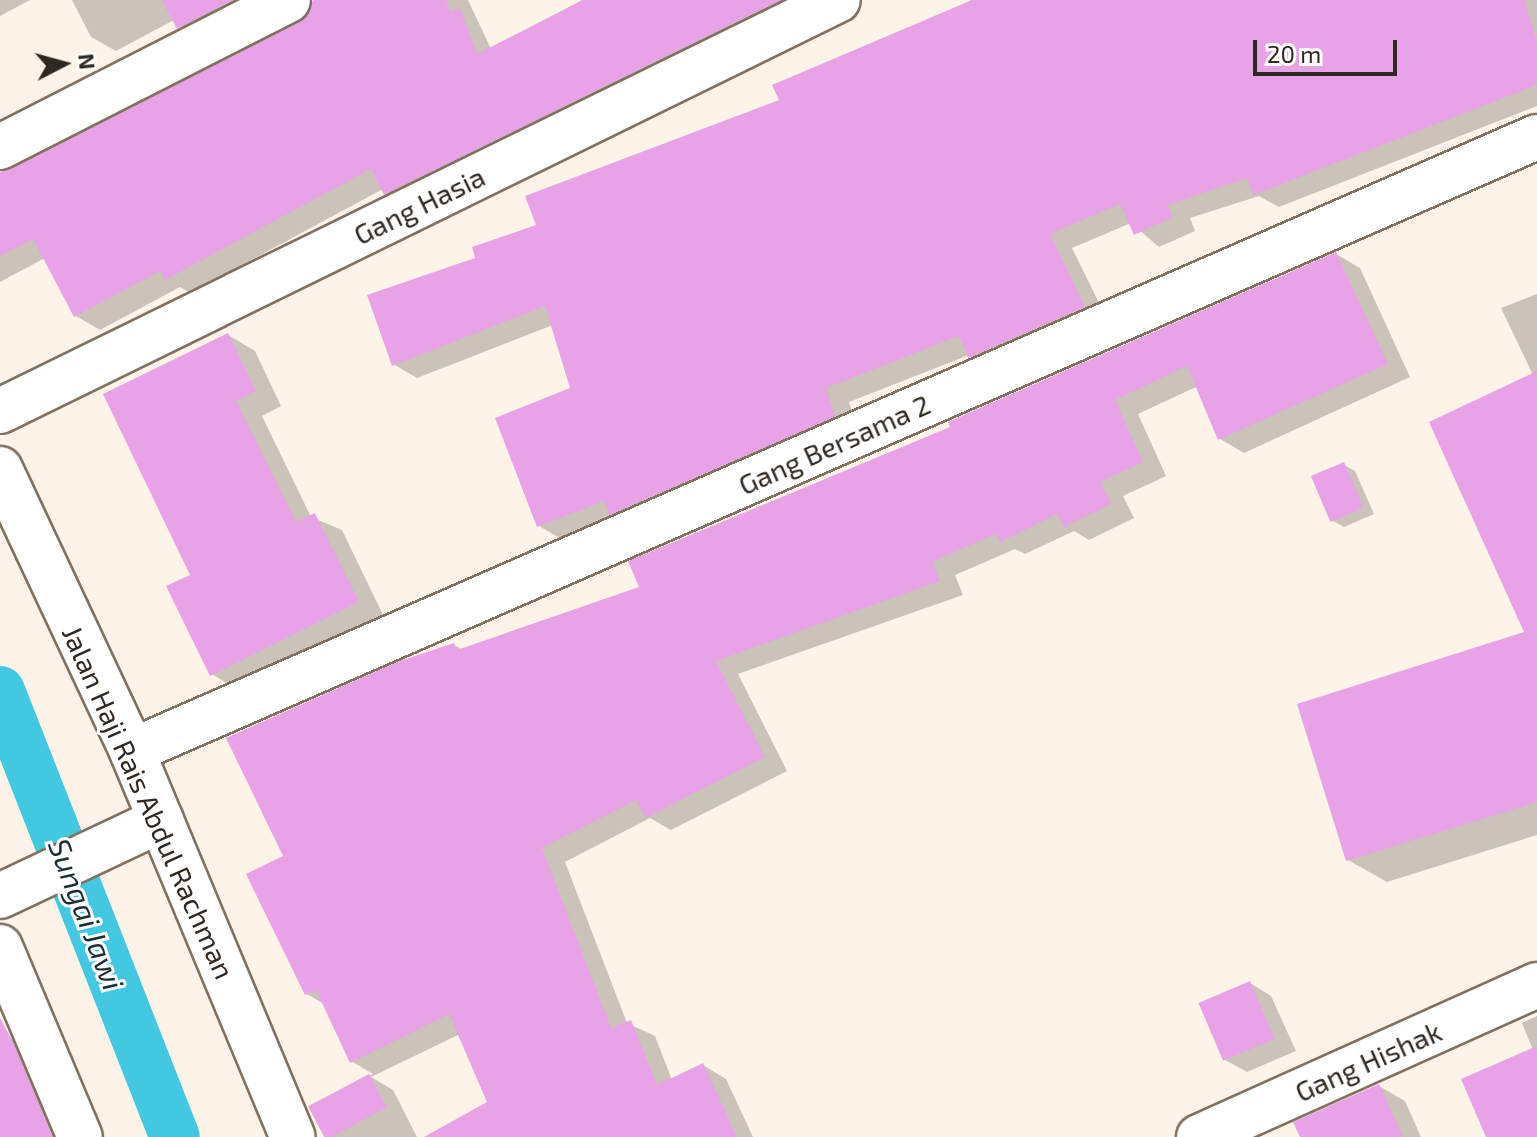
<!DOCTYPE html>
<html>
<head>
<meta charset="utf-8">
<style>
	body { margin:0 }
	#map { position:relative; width:1537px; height:1137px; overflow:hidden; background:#fef3e8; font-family:"Exo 2",sans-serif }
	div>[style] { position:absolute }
	.shadow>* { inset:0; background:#0003 }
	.canal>* { height:50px; margin:-25px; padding:0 25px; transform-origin:25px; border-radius:25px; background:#43c8e1 }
	.building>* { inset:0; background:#e7a3e5; transform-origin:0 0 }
	.roads { filter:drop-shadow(2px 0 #807160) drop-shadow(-2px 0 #807160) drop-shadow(0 2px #807160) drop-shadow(0 -2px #807160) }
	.minor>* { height:44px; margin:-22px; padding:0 22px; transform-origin:22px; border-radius:22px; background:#fff }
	span { translate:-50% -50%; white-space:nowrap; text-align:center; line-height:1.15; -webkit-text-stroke:6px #fff; paint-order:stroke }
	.street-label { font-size:28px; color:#2f2821 }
	.water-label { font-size:30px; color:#182e33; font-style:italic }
	.north { position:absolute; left:24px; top:24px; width:80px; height:80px; -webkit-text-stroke:6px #fff; paint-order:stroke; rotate:84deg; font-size:22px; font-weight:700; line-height:32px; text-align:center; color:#2f2821 }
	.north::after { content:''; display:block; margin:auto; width:28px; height:36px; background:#2f2821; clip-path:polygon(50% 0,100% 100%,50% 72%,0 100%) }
	.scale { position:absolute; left:1253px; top:40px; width:144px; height:36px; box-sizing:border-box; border:4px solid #2f2821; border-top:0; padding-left:10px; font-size:24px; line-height:28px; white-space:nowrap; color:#2f2821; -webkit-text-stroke:6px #fff; paint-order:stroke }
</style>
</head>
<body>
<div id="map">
	<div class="shadow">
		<div style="clip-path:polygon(0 0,30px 0,0 16px)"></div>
		<div style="clip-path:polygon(72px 0,253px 0,203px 41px,174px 20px,116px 51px,91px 37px)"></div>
		<div style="clip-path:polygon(319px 0,468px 0,491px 49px,582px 0,842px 0,410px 207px,383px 189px,190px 293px,180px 287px,100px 330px,76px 316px,45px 258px,0 282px,0 175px,301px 23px)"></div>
		<div style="clip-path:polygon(971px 0,1537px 0,1537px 106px,1279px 207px,1259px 196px,1190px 218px,1195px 231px,1159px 247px,1131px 223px,1072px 248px,1108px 321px,994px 371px,969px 355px,849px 402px,858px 430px,563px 540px,539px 526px,572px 390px,553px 325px,417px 378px,393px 364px,478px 259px)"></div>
		<div style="clip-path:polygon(1336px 254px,1360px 268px,1410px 377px,1244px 453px,1220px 439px,1198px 386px,1138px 414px,1166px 476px,1123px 496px,1134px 518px,1089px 540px,1074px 531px,1025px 554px,1015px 549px,955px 575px,963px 595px,738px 674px,787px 771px,671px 830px,650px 818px,565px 862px,627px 1023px,655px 1036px,672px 1080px,703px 1065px,726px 1079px,753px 1137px,428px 1137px,490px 1103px,460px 1034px,371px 1077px,393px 1090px,417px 1137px,325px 1137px,310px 1105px,373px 1074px,351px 1061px,324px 1004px,307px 994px,286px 856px,454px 645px,463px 650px,641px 588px,953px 428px)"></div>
		<div style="clip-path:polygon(1537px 294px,1537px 835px,1387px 882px,1348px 860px,1527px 634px,1533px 375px,1501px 308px)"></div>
		<div style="clip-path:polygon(228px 335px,255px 351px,281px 406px,262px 416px,311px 517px,342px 530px,384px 617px,238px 690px,212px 674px,192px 576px)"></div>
		<div style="clip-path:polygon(1344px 465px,1355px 471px,1374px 514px,1344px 527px,1333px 521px)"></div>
		<div style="clip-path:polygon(1250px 983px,1271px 996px,1296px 1051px,1247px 1072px,1225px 1060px)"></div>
		<div style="clip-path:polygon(1537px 1016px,1537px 1137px,1488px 1137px,1533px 1050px,1522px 1023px)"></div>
		<div style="clip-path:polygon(9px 1038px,38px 1055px,73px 1137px,0 1137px,0 1043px)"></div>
		<div style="clip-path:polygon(1379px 1086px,1405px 1101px,1421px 1137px,1301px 1137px)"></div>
	</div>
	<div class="canal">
		<div style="left:0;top:691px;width:479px;rotate:68.6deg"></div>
	</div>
	<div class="building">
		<div style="clip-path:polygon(162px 0,233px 0,177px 29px)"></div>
		<div style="clip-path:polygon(313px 0,446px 0,451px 12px,460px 8px,477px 54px,583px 0,781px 0,384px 195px,371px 169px,165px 280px,160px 271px,74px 317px,33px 239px,0 256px,0 172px,299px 22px)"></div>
		<div style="clip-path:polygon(972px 0,1524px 0,1537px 42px,1537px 85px,1253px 195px,1247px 178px,1167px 205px,1173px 217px,1134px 235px,1120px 204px,1050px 234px,1085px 307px,968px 358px,959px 336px,826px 388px,835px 417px,609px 515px,604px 501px,537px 527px,495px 418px,570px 388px,545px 306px,392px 366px,367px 295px,475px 258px,472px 247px,536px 225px,525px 196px,779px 100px,772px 85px)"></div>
		<div style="clip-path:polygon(1336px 252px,1388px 364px,1218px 440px,1187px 366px,1115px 400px,1143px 462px,1100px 482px,1111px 504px,1064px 527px,1057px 514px,1000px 542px,996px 534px,932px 562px,940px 581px,716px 661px,765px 757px,646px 818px,636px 800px,542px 848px,611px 1028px,631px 1020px,657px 1085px,703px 1063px,737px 1137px,424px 1137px,487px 1102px,449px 1014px,350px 1063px,316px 990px,305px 995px,246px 874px,283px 856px,226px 738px,397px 662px,454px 643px,457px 650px,639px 587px,628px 561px,950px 427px,948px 422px)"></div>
		<div style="clip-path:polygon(228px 333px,256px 391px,236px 401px,296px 522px,315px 513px,359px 602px,210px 676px,166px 586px,190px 575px,103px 394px)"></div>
		<div style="clip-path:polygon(1537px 371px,1537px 802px,1346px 861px,1297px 704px,1524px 632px,1429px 422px)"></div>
		<div style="left:1344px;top:462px;width:50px;height:36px;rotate:67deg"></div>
		<div style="left:1250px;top:981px;width:63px;height:56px;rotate:67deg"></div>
		<div style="clip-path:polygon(0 1018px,14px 1044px,53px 1137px,0 1137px)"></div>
		<div style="clip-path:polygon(1537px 1046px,1537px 1137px,1486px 1137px,1461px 1079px)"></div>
		<div style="left:369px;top:1074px;width:38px;height:69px;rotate:62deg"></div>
		<div style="clip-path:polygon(1379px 1084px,1403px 1137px,1300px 1137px,1293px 1122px)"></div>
	</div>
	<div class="roads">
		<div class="minor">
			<div style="left:0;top:147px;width:323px;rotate:-27deg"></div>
			<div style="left:0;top:411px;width:933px;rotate:-26.13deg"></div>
			<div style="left:0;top:469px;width:311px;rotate:64.9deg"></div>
			<div style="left:132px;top:751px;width:418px;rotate:67.4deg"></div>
			<div style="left:132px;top:751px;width:1533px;rotate:-23.61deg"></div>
			<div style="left:0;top:896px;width:178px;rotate:-25.3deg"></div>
			<div style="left:0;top:947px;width:206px;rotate:67.2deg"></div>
			<div style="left:1199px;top:1137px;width:371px;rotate:-24.2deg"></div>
		</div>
	</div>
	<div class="street-label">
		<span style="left:419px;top:205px;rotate:-26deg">Gang Hasia</span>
		<span style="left:834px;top:444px;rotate:-24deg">Gang Bersama 2</span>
		<span style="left:149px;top:802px;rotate:66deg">Jalan Haji Rais Abdul Rachman</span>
		<span style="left:1368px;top:1061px;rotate:-24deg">Gang Hishak</span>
	</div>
	<div class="water-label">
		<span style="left:87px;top:914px;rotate:69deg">Sungai Jawi</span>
	</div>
	<div class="north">N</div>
	<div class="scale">20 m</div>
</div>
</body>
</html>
